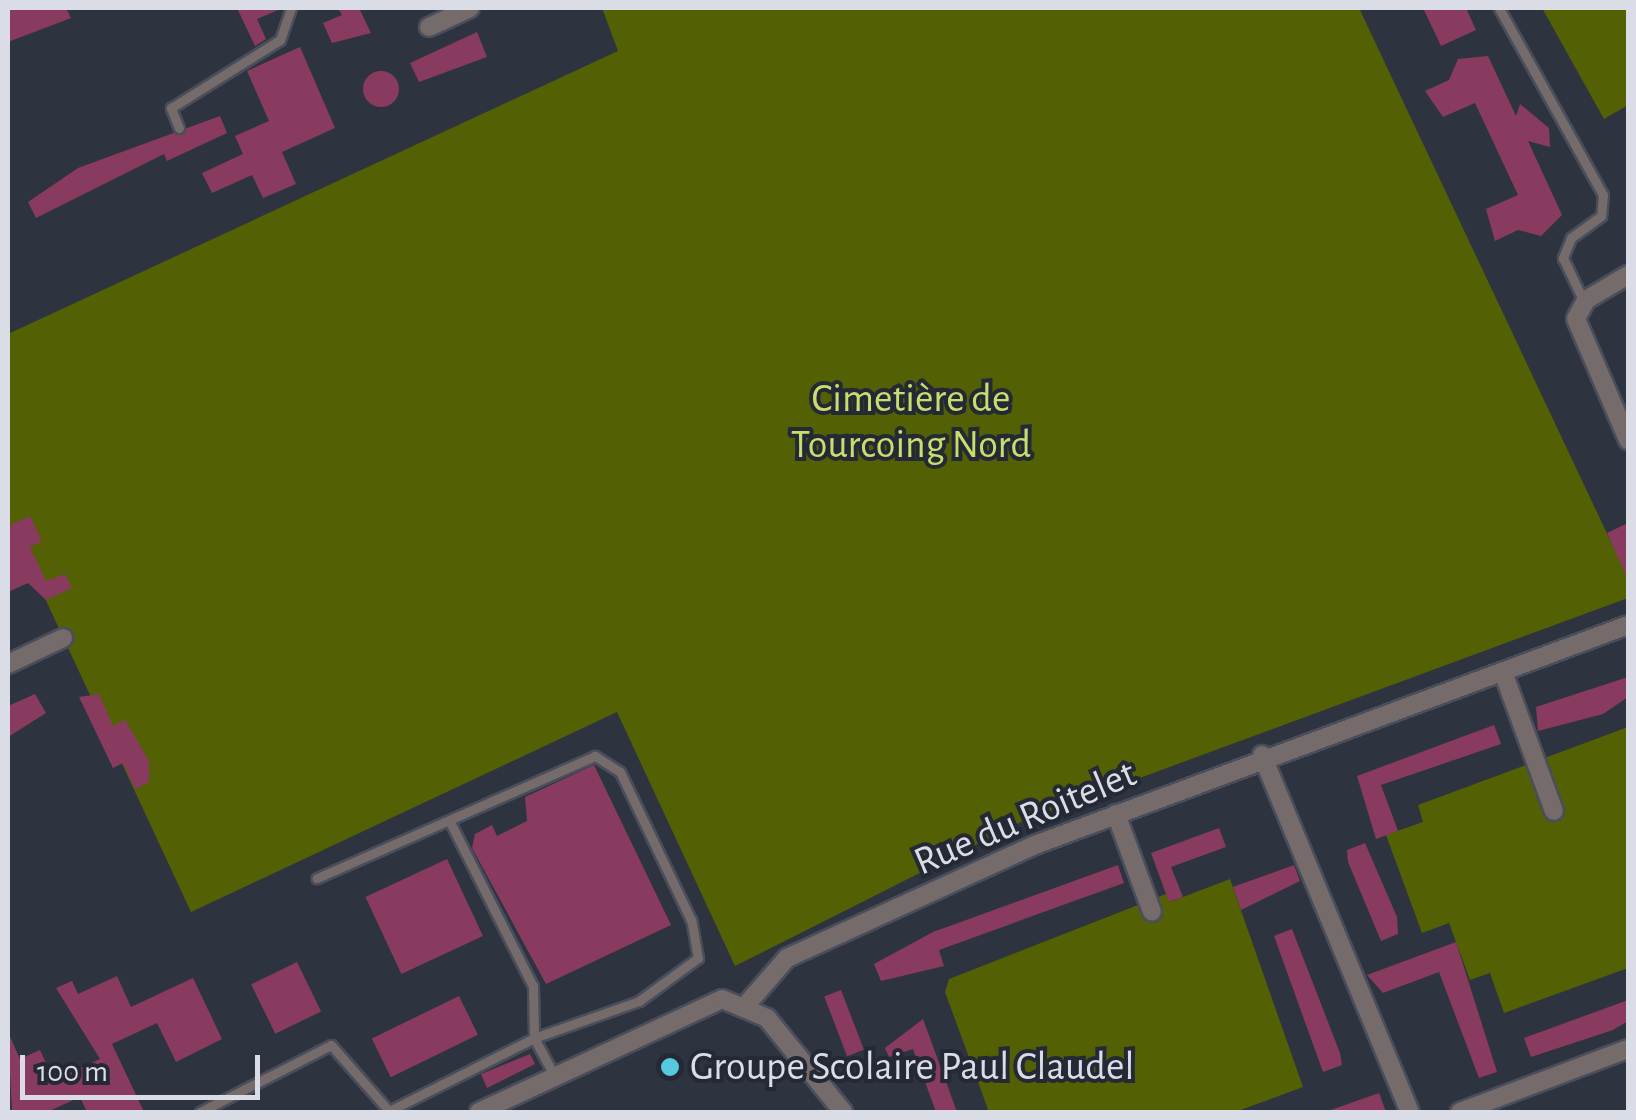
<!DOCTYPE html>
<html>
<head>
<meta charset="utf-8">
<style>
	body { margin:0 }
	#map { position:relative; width:1636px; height:1120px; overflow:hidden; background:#2e3340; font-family:"Alegreya Sans",sans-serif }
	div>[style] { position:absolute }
	.green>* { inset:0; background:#536004 }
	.building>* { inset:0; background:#883b5f; transform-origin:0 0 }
	.round { border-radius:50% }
	.roads { filter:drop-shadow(2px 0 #4a4e5b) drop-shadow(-2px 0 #4a4e5b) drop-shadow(0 2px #4a4e5b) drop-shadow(0 -2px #4a4e5b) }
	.service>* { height:9px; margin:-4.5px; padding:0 4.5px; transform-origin:4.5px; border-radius:4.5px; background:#746b6a }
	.minor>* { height:18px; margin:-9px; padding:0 9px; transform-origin:9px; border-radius:9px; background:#746b6a }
	.dots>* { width:28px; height:28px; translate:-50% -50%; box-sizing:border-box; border:5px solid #252936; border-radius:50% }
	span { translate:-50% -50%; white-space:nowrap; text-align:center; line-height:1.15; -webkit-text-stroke:8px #252936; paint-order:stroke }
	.park-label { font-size:40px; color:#c7de6c }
	.street-label { font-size:40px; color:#dadde6 }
	.poi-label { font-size:40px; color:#dadde6 }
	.left { translate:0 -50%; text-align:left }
	.frame { position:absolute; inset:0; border:10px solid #dadde6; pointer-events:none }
	.scale { position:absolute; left:20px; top:1055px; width:240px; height:45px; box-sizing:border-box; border:5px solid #dadde6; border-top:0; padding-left:12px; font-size:30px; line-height:35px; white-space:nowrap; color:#dadde6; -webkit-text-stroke:8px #252936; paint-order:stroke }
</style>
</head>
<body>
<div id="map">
	<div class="green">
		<div style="clip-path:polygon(602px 8px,1359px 8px,1628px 578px,1628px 598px,1023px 821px,735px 966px,617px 712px,191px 912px,8px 519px,8px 334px,618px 51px)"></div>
		<div style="clip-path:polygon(1542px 8px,1628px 8px,1628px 105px,1604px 119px)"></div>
		<div style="clip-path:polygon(1628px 727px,1628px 968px,1504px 1013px,1490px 973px,1470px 980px,1449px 923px,1422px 933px,1386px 835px,1423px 822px,1418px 805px)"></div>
		<div style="clip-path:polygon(1230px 879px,1303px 1087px,1235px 1112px,989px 1112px,945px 992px,949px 979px,1166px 894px,1170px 902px)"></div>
	</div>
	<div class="building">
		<div style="clip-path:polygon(8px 8px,66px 8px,71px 18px,8px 42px)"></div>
		<div style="clip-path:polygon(237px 8px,283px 8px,257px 19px,266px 39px,255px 46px)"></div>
		<div style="clip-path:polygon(338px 8px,359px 8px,371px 33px,332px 43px,323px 23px,342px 15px)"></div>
		<div style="clip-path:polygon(1423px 8px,1466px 8px,1476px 30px,1441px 46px)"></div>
		<div style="clip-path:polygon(477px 32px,487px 57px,419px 82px,410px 63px)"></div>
		<div style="clip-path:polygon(300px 47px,335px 128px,282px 152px,296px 184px,263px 198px,252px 175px,212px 193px,202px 173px,243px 154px,235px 136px,269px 121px,247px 71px)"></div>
		<div style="clip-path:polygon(1488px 56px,1516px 116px,1520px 104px,1549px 128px,1550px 147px,1528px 141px,1562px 215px,1541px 236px,1518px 230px,1495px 241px,1486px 209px,1518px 195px,1475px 103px,1443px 117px,1425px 91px,1449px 80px,1458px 59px)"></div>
		<div class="round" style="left:363px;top:71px;width:36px;height:36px"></div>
		<div style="clip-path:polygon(220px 116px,227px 133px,167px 161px,164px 154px,36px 218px,28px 202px,78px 168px)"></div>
		<div style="clip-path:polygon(30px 516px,42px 541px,30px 547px,46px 581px,65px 574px,72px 588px,46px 600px,28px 583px,8px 592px,8px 526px)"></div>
		<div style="clip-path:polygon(1628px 523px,1628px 580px,1607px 533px)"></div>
		<div style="clip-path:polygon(1628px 677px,1628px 697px,1603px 714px,1538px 731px,1536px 707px)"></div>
		<div style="clip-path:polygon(35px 694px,46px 713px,8px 737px,8px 706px)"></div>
		<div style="clip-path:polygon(99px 694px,113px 726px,125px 720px,149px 761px,149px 782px,135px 789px,123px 763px,113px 768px,79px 697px)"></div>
		<div style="clip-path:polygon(1494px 725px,1501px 744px,1381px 785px,1398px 831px,1376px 839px,1357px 776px)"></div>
		<div style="clip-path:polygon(594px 765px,671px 925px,546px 984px,472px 848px,475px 834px,492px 825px,497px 836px,527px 821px,525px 797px)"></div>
		<div style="clip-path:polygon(1219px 828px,1226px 847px,1171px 867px,1183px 897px,1169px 902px,1151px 853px)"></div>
		<div style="clip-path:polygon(1365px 843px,1397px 917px,1398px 934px,1381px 941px,1348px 862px,1347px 850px)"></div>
		<div style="left:447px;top:859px;width:85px;height:90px;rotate:65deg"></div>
		<div style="clip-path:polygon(1118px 865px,1124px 883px,939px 950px,944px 966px,881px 981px,874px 964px,933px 932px)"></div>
		<div style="clip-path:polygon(1294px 865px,1300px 881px,1241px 910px,1233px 887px)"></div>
		<div style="clip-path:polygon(1292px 929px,1340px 1053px,1342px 1065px,1323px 1072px,1274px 936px)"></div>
		<div style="clip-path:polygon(1456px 942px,1497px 1072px,1479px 1078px,1439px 972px,1383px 993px,1367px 975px)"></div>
		<div style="left:297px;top:962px;width:55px;height:51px;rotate:64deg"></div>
		<div style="clip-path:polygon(117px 976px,131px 1007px,193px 978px,222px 1039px,176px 1062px,157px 1023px,112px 1044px,144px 1112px,87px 1112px,80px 1097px,47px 1112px,12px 1112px,8px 1032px,20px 1059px,40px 1050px,54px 1080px,100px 1059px,56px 988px,72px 981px,78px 994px)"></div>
		<div style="left:841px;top:990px;width:64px;height:18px;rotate:69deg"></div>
		<div style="left:459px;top:996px;width:43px;height:97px;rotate:64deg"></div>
		<div style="clip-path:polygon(1628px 1000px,1628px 1021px,1613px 1030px,1531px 1057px,1524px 1038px)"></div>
		<div style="clip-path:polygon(923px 1019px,942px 1071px,957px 1112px,936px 1112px,913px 1049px,889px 1057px,885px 1048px)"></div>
		<div style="clip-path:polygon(530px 1054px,535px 1064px,487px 1088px,481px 1074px)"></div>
		<div style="clip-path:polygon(1379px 1093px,1386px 1112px,1329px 1112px,1328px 1111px)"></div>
	</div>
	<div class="roads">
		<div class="service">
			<div style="left:1499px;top:8px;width:214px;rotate:60.9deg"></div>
			<div style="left:1603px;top:195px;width:21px;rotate:95deg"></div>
			<div style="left:1601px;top:216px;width:37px;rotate:144deg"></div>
			<div style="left:1571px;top:238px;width:22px;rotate:112deg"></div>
			<div style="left:1563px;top:258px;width:49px;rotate:64.5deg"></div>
			<div style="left:179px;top:128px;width:22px;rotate:-112deg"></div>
			<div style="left:171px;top:108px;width:128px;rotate:-32deg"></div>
			<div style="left:280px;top:40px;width:34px;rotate:-71deg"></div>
			<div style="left:450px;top:822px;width:184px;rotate:63.2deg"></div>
			<div style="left:533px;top:986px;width:52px;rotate:88.9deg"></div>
			<div style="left:534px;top:1038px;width:42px;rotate:61.6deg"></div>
			<div style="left:200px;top:1112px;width:147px;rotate:-27.1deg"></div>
			<div style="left:331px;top:1045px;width:88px;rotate:48.7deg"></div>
			<div style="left:389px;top:1111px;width:162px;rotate:-26.7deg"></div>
			<div style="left:534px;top:1038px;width:111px;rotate:-19.4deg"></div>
			<div style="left:639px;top:1001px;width:73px;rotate:-36.1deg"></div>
			<div style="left:698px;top:958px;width:39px;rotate:-100deg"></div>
			<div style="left:691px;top:920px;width:164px;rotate:-115.6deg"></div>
			<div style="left:620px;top:772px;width:30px;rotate:-147deg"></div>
			<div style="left:595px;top:756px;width:304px;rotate:156.3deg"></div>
		</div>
		<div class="minor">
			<div style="left:429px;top:27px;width:45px;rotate:-24.9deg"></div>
			<div style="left:1628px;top:275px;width:49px;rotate:149.2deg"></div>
			<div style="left:1586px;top:300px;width:21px;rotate:118deg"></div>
			<div style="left:1576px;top:319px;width:132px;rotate:66.7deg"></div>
			<div style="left:8px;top:664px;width:61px;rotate:-25.3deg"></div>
			<div style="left:1503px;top:672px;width:148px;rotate:69.9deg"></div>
			<div style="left:1262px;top:755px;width:386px;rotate:67.5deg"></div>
			<div style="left:1116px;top:814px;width:104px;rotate:69.8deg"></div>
			<div style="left:747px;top:1004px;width:61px;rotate:-49deg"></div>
			<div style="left:787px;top:958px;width:273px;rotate:-24.5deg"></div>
			<div style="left:1035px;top:845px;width:632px;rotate:-20.35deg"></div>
			<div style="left:479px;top:1112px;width:268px;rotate:-24.9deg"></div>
			<div style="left:722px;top:999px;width:49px;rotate:22.9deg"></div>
			<div style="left:767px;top:1018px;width:121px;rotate:51deg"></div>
			<div style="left:1460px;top:1112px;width:179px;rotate:-20.6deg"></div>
		</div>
	</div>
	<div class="dots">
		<div style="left:670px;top:1067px;background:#55cadf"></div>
	</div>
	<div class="park-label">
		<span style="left:911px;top:422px">Cimetière de<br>Tourcoing Nord</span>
	</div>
	<div class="street-label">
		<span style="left:1025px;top:818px;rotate:-23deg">Rue du Roitelet</span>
	</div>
	<div class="poi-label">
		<span class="left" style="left:690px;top:1067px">Groupe Scolaire Paul Claudel</span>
	</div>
	<div class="frame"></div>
	<div class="scale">100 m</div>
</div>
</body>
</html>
